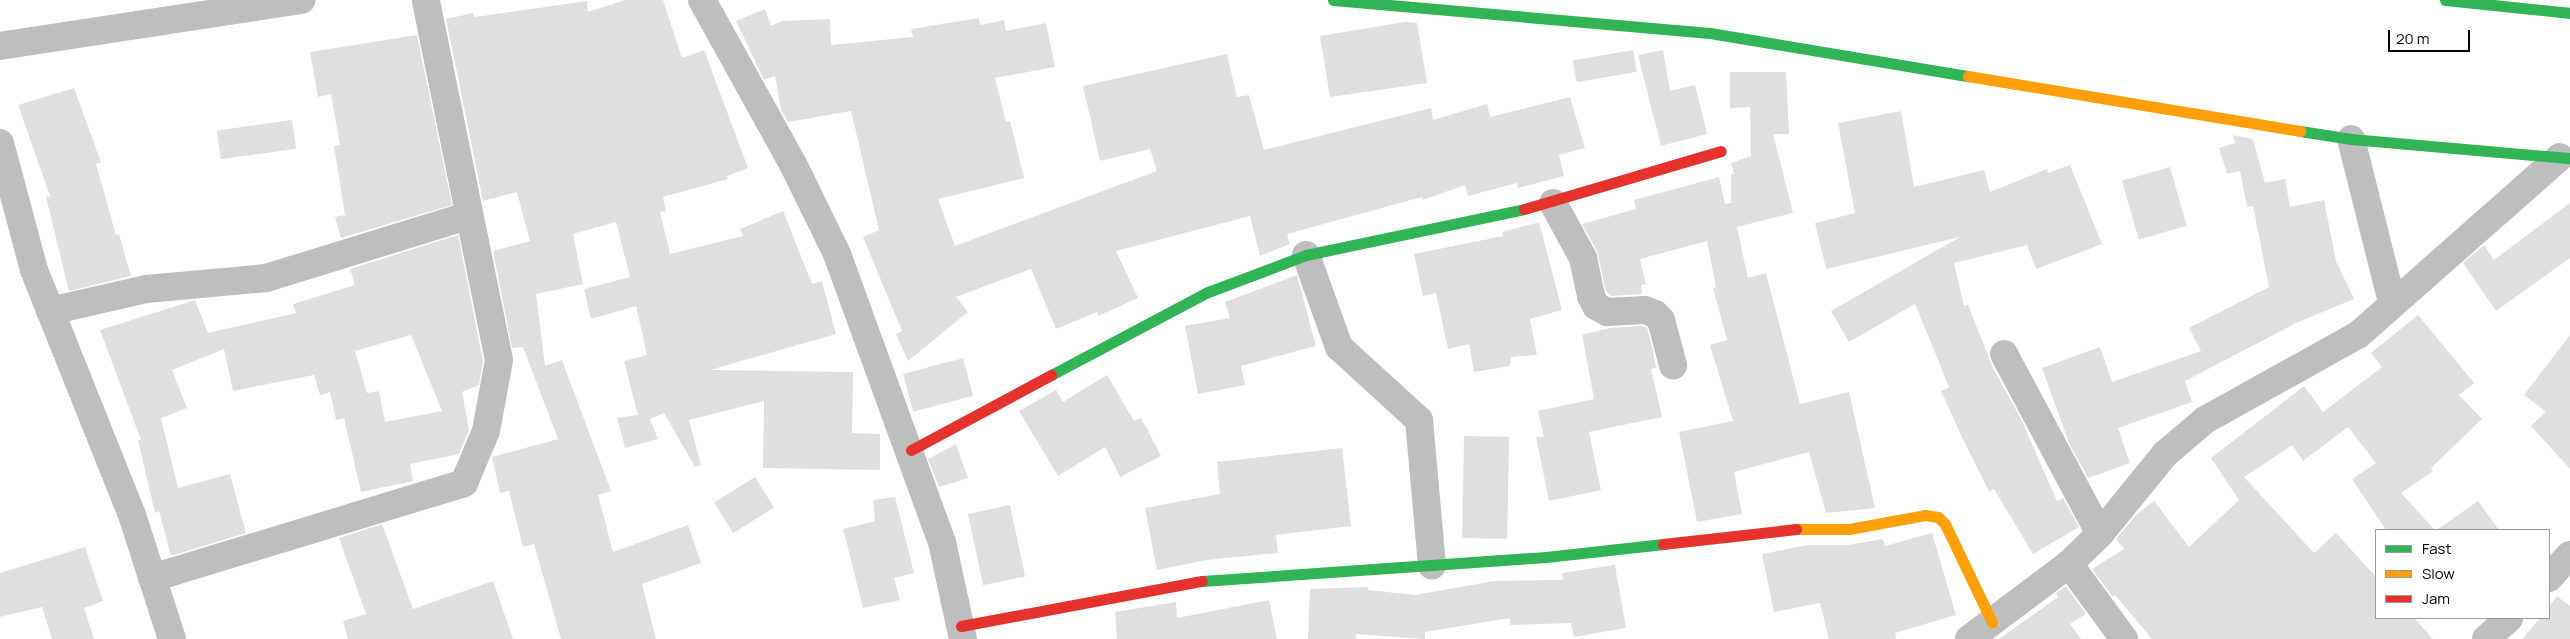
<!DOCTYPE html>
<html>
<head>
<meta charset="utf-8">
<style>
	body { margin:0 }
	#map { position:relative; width:2570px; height:639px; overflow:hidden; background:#fff; font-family:Manrope,sans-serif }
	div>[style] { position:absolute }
	.building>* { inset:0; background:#dfdfdf; transform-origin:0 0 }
	.street>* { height:28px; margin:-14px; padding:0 14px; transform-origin:14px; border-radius:14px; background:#bebebe }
	.fast>* { height:11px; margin:-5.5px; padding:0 5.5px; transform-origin:5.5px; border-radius:5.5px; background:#30b455 }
	.slow>* { height:11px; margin:-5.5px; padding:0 5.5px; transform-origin:5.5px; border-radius:5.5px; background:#ff9f0a }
	.jam>* { height:11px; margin:-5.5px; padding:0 5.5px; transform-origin:5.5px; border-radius:5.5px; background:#e5322d }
	span { translate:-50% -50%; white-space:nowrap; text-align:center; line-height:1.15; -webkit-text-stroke:4px #fff; paint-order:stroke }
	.legend { position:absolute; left:2375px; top:529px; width:175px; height:90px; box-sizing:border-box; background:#fff; border:1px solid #999; margin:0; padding:6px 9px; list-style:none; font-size:15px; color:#000 }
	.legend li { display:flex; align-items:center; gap:10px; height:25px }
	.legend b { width:25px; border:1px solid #999 }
	.scale { position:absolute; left:2388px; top:30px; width:82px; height:22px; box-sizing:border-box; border:2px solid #000; border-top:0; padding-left:6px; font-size:15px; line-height:18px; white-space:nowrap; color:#000; -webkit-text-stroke:4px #fff; paint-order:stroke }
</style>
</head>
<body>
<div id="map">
	<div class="building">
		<div style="clip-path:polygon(625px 0,663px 0,682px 58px,704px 50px,748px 168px,727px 176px,728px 179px,663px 197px,666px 211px,660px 212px,670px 254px,743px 236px,740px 229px,783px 211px,812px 284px,822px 281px,836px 334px,710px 370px,853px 372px,852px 433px,880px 434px,880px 470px,763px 468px,764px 401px,689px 420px,701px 465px,695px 467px,664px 413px,650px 419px,658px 439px,625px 448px,617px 418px,638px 415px,624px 361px,647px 355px,636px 306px,591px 319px,584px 289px,630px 277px,616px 222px,573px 234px,583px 284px,536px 294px,545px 366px,562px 360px,611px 491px,598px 495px,613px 552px,688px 525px,701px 563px,642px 584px,656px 639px,561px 639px,534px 544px,523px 547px,509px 491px,500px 493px,492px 457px,558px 439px,523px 347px,512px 348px,493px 251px,530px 241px,517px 192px,483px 201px,446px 19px,473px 13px,474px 17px,587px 1px,588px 12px)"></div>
		<div style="clip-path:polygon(765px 9px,771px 26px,782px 21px,830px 19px,831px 45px,913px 37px,911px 29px,979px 18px,980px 25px,1004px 20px,1006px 31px,1046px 23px,1055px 67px,995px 78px,1006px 122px,1010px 121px,1024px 178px,938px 199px,955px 246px,1157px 171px,1150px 149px,1100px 161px,1083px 86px,1227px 54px,1237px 97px,1249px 95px,1264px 150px,1431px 108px,1433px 120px,1487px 104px,1490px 117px,1570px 97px,1585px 148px,1559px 155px,1564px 176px,1518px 188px,1517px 183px,1468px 196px,1465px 185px,1423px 200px,1422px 197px,1287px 234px,1290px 244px,1260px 256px,1250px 216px,1116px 251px,1138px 298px,1098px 316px,1097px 312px,1056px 329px,1031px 269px,956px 297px,968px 312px,908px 361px,896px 334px,902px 331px,863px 237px,879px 230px,851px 111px,788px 122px,781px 110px,775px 76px,764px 80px,736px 21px)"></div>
		<div style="clip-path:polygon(1405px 22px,1417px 23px,1427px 83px,1330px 97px,1320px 36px)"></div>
		<div style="clip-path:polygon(417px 35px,452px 205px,341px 238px,335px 217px,345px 215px,334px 146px,340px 145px,331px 94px,318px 97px,310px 52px)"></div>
		<div style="left:1633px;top:50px;width:22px;height:61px;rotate:80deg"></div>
		<div style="clip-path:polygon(1663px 50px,1670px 91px,1695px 85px,1707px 134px,1661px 146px,1638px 55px)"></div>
		<div style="clip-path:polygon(1730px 72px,1786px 72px,1789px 134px,1773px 134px,1793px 213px,1737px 227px,1748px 278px,1766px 273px,1800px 404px,1849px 392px,1875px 508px,1826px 513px,1809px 452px,1734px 472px,1742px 514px,1697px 522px,1679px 432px,1733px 421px,1710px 345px,1727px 340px,1713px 288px,1716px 287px,1707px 241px,1640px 259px,1646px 284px,1641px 285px,1642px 294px,1611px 296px,1606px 291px,1597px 251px,1582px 224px,1636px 209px,1634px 200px,1719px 177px,1725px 204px,1731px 203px,1731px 175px,1734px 174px,1731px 163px,1751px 156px,1750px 107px,1730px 108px)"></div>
		<div style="clip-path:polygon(74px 88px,101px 162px,96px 164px,116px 235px,119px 234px,131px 276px,69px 291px,46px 197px,50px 196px,18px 105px)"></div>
		<div style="clip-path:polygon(1901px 111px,1914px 187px,1984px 170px,1990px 192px,2047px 169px,2048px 173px,2070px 165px,2102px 244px,2036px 269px,2027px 245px,1954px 263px,1964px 306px,1968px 305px,1993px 368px,2021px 419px,2057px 501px,2063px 498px,2079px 527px,2033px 554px,1994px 489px,1989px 491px,1961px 435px,1941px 391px,1949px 387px,1915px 304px,1849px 342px,1831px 311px,1960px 237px,1826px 269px,1815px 223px,1855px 213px,1838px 123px)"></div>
		<div style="left:292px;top:120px;width:29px;height:76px;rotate:82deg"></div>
		<div style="clip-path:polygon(2233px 135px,2253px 139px,2265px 183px,2285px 179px,2290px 207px,2324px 200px,2336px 261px,2354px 299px,2296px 323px,2185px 381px,2192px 402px,2118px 428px,2130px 463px,2088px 478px,2069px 443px,2042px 368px,2100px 347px,2112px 382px,2201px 351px,2189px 328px,2269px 287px,2253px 206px,2247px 207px,2240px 171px,2227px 174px,2219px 148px,2235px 143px)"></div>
		<div style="left:2170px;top:167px;width:61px;height:50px;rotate:74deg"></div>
		<div style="clip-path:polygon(2570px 203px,2570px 258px,2496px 311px,2463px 263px,2484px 245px,2494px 260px)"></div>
		<div style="clip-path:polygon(1539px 222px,1562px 310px,1530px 319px,1537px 355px,1511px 357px,1510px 366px,1474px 372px,1469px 344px,1448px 349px,1436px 293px,1423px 296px,1414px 254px,1503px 236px,1502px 232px)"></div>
		<div style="clip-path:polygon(evenodd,458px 235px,483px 361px,479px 385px,462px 392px,469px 430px,459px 454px,410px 464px,413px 481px,361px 492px,344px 418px,336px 420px,330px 392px,320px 395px,314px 375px,233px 391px,224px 349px,172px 370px,187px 408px,161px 418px,178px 488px,230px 474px,246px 533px,171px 556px,159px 511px,155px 513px,138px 440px,141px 440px,100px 330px,195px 300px,208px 333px,296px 313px,293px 304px,355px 285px,350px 269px,458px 235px,411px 335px,442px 411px,385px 422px,379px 391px,367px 393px,355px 351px,411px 335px)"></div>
		<div style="clip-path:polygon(1297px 275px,1316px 346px,1241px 366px,1245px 385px,1198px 394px,1185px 326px,1230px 318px,1225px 302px)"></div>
		<div style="clip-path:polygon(2418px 315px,2474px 383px,2459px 395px,2482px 419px,2431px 468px,2433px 471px,2401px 493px,2435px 530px,2386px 530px,2352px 479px,2376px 463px,2348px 427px,2303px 461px,2292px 445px,2244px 477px,2314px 553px,2336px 533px,2376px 577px,2376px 618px,2414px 618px,2433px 639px,2152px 639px,2115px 595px,2113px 597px,2092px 569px,2124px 549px,2116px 539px,2137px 514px,2154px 501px,2189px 547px,2239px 500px,2211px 458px,2304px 386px,2323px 412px,2382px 367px,2371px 353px)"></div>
		<div style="clip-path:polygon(1642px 326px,1647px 328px,1653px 350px,1656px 368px,1651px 369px,1662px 417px,1589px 432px,1601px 490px,1549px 501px,1536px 437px,1544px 437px,1538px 411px,1594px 399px,1582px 335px,1609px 328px)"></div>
		<div style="clip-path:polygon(2570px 335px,2570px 469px,2531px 426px,2546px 412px,2524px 395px)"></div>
		<div style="left:963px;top:358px;width:39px;height:62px;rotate:75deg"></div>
		<div style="clip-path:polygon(1107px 375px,1134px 421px,1141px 418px,1161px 456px,1120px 477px,1105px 447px,1058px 476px,1019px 411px,1056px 390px,1063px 402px)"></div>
		<div style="left:1464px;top:436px;width:45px;height:102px;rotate:1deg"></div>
		<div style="clip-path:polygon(956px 444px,968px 478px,939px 487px,928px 459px)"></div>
		<div style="clip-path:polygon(1342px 448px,1351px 526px,1276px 535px,1278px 553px,1207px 560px,1157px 570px,1145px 508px,1220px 494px,1217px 462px)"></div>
		<div style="left:755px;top:477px;width:36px;height:48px;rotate:58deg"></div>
		<div style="clip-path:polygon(895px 497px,914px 573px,894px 578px,900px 600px,863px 608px,843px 529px,875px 521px,873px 500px)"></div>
		<div style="clip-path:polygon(2478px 501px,2499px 530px,2437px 530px)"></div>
		<div style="left:1010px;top:505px;width:73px;height:43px;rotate:78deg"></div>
		<div style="clip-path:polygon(382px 524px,413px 609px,493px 581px,513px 639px,348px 639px,343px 621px,366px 614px,339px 538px)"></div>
		<div style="clip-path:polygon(1932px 533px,1956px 615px,1895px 633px,1896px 639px,1829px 639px,1820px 603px,1774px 612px,1762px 554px,1808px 545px,1849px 545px,1883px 539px,1885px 546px)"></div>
		<div style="clip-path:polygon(85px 547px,103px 601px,84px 608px,94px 639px,52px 639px,42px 607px,0 617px,0 573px)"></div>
		<div style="clip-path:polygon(1615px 565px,1626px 628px,1574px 637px,1571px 623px,1510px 625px,1510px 618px,1425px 632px,1425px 639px,1356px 634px,1356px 639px,1308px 639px,1310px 589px,1368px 587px,1368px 590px,1415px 595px,1494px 581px,1563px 580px,1562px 573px)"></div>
		<div style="clip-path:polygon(2066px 586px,2086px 614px,2070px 624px,2081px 639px,1999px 639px,2058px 597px,2056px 593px)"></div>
		<div style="clip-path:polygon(2557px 596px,2570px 606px,2570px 639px,2522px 639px,2540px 618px,2549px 618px,2549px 607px)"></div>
		<div style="clip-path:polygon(1269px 600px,1277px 639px,1117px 639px,1115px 612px,1176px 602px,1177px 618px)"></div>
	</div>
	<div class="street">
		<div style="left:702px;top:0;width:188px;rotate:61deg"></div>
		<div style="left:793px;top:164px;width:100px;rotate:63.9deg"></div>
		<div style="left:837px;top:254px;width:307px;rotate:70deg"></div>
		<div style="left:942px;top:542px;width:99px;rotate:77.8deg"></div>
		<div style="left:0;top:46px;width:305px;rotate:-8.7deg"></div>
		<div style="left:2351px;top:139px;width:168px;rotate:75.9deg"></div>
		<div style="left:0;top:143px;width:131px;rotate:75deg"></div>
		<div style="left:34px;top:270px;width:264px;rotate:68.2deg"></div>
		<div style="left:132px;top:515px;width:130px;rotate:72.1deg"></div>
		<div style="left:1553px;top:203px;width:63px;rotate:61.4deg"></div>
		<div style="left:1583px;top:258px;width:39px;rotate:78deg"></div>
		<div style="left:1591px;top:296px;width:11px;rotate:63deg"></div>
		<div style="left:1596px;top:306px;width:13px;rotate:29deg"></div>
		<div style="left:1607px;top:312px;width:38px;rotate:-3deg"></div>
		<div style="left:1645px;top:310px;width:11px;rotate:22deg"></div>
		<div style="left:1655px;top:314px;width:8px;rotate:45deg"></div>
		<div style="left:1661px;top:320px;width:47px;rotate:75.1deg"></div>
		<div style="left:1306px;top:255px;width:98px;rotate:70.3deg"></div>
		<div style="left:1339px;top:347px;width:108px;rotate:42.4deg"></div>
		<div style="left:1419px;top:420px;width:146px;rotate:84.9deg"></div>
		<div style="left:50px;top:311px;width:98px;rotate:-12.9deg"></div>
		<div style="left:146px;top:289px;width:121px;rotate:-5.2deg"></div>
		<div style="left:266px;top:278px;width:211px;rotate:-17.1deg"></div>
		<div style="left:2004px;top:354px;width:204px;rotate:61.9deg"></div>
		<div style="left:2069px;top:564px;width:93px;rotate:53.7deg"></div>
		<div style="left:152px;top:578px;width:326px;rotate:-16.9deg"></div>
		<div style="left:464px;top:483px;width:56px;rotate:-67.1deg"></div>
		<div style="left:486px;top:431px;width:72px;rotate:-79.6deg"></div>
		<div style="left:499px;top:360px;width:367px;rotate:-101.5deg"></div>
		<div style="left:2549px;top:578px;width:31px;rotate:-48deg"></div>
		<div style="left:1969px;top:639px;width:125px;rotate:-36.9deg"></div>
		<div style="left:2069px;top:564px;width:43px;rotate:-44.1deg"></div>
		<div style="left:2100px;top:534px;width:103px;rotate:-50.9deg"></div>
		<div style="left:2165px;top:454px;width:52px;rotate:-40.4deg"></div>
		<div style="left:2205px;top:420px;width:175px;rotate:-29.1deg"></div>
		<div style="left:2358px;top:335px;width:269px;rotate:-41.4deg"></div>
		<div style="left:2486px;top:639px;width:31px;rotate:-42deg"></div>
	</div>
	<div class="fast">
		<div style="left:1333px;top:0;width:378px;rotate:5deg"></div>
		<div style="left:1710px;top:33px;width:262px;rotate:9.5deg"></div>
		<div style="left:2445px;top:0;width:126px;rotate:5.9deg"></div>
		<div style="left:2300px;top:131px;width:52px;rotate:8.9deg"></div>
		<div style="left:2351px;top:139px;width:220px;rotate:5deg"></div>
		<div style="left:1051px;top:375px;width:178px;rotate:-27.9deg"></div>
		<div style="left:1208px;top:292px;width:105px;rotate:-20.7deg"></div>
		<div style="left:1306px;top:255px;width:223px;rotate:-11.9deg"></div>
		<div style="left:1202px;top:581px;width:345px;rotate:-4deg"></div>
		<div style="left:1546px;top:557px;width:118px;rotate:-6.3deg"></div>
	</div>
	<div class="slow">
		<div style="left:1968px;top:76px;width:337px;rotate:9.4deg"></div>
		<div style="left:1796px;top:529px;width:53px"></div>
		<div style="left:1849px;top:529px;width:77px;rotate:-10.4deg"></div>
		<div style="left:1925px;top:515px;width:13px;rotate:9deg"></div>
		<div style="left:1938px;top:517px;width:10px;rotate:45deg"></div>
		<div style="left:1945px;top:524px;width:109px;rotate:64.4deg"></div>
	</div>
	<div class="jam">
		<div style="left:1524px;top:209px;width:205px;rotate:-16.4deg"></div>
		<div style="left:911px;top:450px;width:159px;rotate:-28.2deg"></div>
		<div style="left:1663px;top:544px;width:134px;rotate:-6.4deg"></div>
		<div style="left:961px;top:626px;width:245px;rotate:-10.6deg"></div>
	</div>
	<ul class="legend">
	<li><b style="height:6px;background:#30b455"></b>Fast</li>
	<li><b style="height:6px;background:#ff9f0a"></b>Slow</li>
	<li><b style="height:6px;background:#e5322d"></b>Jam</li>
	</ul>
	<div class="scale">20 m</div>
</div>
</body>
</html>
